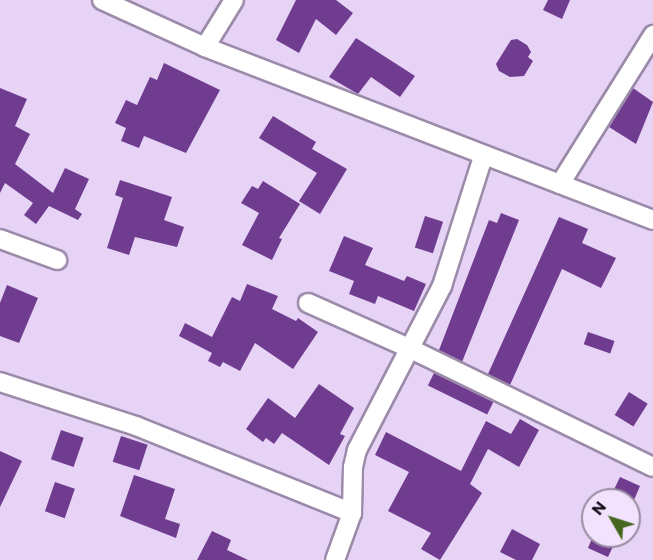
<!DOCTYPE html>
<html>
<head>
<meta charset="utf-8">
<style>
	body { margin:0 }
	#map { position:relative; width:653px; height:560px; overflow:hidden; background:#e7d3f5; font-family:Commissioner,sans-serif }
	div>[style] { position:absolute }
	.building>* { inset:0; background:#6f3c8f; transform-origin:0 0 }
	.roads { filter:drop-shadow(2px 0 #9c8aa9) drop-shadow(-2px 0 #9c8aa9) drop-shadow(0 2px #9c8aa9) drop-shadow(0 -2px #9c8aa9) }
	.minor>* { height:18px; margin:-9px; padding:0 9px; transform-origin:9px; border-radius:9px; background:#fff }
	span { translate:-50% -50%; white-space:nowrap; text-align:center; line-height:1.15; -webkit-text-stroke:6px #f2e2fe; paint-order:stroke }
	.north { position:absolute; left:581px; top:488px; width:60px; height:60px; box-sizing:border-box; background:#f2e2fe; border:2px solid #988ca1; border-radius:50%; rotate:309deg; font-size:16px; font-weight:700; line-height:24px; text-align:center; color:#120b16 }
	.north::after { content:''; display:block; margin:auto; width:21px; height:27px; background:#45661c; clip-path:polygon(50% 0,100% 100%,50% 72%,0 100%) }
</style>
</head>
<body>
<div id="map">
	<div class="building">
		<div style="clip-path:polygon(296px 0,336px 0,353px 13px,336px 35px,316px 19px,299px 53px,276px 40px)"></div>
		<div style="clip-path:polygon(548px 0,570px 0,562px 19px,543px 10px)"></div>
		<div style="clip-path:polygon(356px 38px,415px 76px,400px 97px,371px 77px,358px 94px,329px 77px)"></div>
		<div style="clip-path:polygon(517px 39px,527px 45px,531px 52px,528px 57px,533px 61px,524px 76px,510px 77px,499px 71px,496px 64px,511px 40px)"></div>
		<div style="clip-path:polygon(164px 63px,220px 90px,186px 153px,144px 136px,139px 148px,121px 141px,126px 128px,115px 123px,126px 100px,137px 105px,150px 77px,157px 80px)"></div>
		<div style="clip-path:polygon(0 88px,27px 99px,15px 126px,30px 134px,15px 164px,53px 193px,65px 168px,89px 179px,75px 209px,82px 214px,78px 220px,49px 206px,36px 224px,24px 215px,33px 203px,5px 183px,0 193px)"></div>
		<div style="clip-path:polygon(633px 88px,653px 102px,636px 144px,609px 127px)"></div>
		<div style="clip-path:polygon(273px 116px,316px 142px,312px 149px,347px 169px,320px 214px,299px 201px,317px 173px,259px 138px)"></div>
		<div style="clip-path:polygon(120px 180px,172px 197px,164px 220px,184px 227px,177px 247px,135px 237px,129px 255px,107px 248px,123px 198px,115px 195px)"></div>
		<div style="clip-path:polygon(263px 181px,300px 204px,279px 238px,282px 239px,272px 260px,242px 245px,259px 213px,241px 203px,252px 186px,258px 189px)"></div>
		<div style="clip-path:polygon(501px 213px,519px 220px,462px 362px,439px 350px,489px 220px,497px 223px)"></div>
		<div style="left:425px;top:216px;width:19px;height:33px;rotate:18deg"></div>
		<div style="clip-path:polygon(559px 217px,588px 229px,582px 243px,616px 258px,601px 288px,562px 269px,510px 385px,488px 374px)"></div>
		<div style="clip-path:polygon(344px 236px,373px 248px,365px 265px,404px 281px,407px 276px,426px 284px,414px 311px,378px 296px,375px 304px,349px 294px,354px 281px,329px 271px)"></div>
		<div style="clip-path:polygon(247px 284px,278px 296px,272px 309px,296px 321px,298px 318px,318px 332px,293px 369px,255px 343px,240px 371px,223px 362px,220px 367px,208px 361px,212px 353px,179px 336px,185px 323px,212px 337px,232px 297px,240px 301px)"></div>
		<div style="clip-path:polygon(7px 285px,38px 298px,19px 343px,0 336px,0 303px)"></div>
		<div style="left:588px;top:332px;width:28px;height:13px;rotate:19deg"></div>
		<div style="left:434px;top:373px;width:66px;height:14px;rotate:26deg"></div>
		<div style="clip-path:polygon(319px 384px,354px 408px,340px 434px,345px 436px,329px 465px,282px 433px,274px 444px,266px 438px,263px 442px,246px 429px,268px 398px,295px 418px)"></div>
		<div style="left:629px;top:392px;width:22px;height:27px;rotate:32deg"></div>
		<div style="clip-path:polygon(520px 419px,539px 430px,519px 467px,488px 449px,470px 484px,482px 493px,440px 560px,421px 549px,431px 533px,388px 511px,409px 472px,375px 455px,386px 432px,461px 471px,486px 421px,511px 434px)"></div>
		<div style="left:61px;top:430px;width:24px;height:31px;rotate:19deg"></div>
		<div style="left:121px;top:436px;width:28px;height:27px;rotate:18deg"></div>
		<div style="clip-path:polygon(0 451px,22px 461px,0 507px)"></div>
		<div style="clip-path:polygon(134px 475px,175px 489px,165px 519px,180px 524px,176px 538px,120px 516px)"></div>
		<div style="clip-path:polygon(620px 477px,640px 486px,634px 500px,609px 500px)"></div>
		<div style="left:55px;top:482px;width:21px;height:31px;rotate:19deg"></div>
		<div style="clip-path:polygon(512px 529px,540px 544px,532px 560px,516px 560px,500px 552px)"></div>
		<div style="clip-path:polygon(212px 531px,231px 540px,227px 550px,248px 560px,197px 560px)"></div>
		<div style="clip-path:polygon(593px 536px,618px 536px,608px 557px,588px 548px)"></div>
	</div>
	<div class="roads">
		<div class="minor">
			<div style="left:102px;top:0;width:113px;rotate:24.5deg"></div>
			<div style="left:205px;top:47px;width:480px;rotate:21.1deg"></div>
			<div style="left:205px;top:47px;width:55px;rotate:-58.3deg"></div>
			<div style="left:560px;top:184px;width:176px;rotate:-58deg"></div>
			<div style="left:0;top:239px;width:61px;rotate:20.2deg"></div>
			<div style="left:308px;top:303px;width:113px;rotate:24.1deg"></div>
			<div style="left:411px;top:349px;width:269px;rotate:26deg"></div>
			<div style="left:0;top:382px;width:143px;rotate:17.9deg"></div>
			<div style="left:136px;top:426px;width:233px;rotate:21.9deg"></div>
			<div style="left:335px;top:560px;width:50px;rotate:-70.1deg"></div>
			<div style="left:352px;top:513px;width:46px;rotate:-88.8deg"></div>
			<div style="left:353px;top:467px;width:17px;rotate:-77deg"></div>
			<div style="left:357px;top:450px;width:185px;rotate:-62.6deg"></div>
			<div style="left:442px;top:286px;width:135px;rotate:-72.4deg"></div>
		</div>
	</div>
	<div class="north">N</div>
</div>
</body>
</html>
